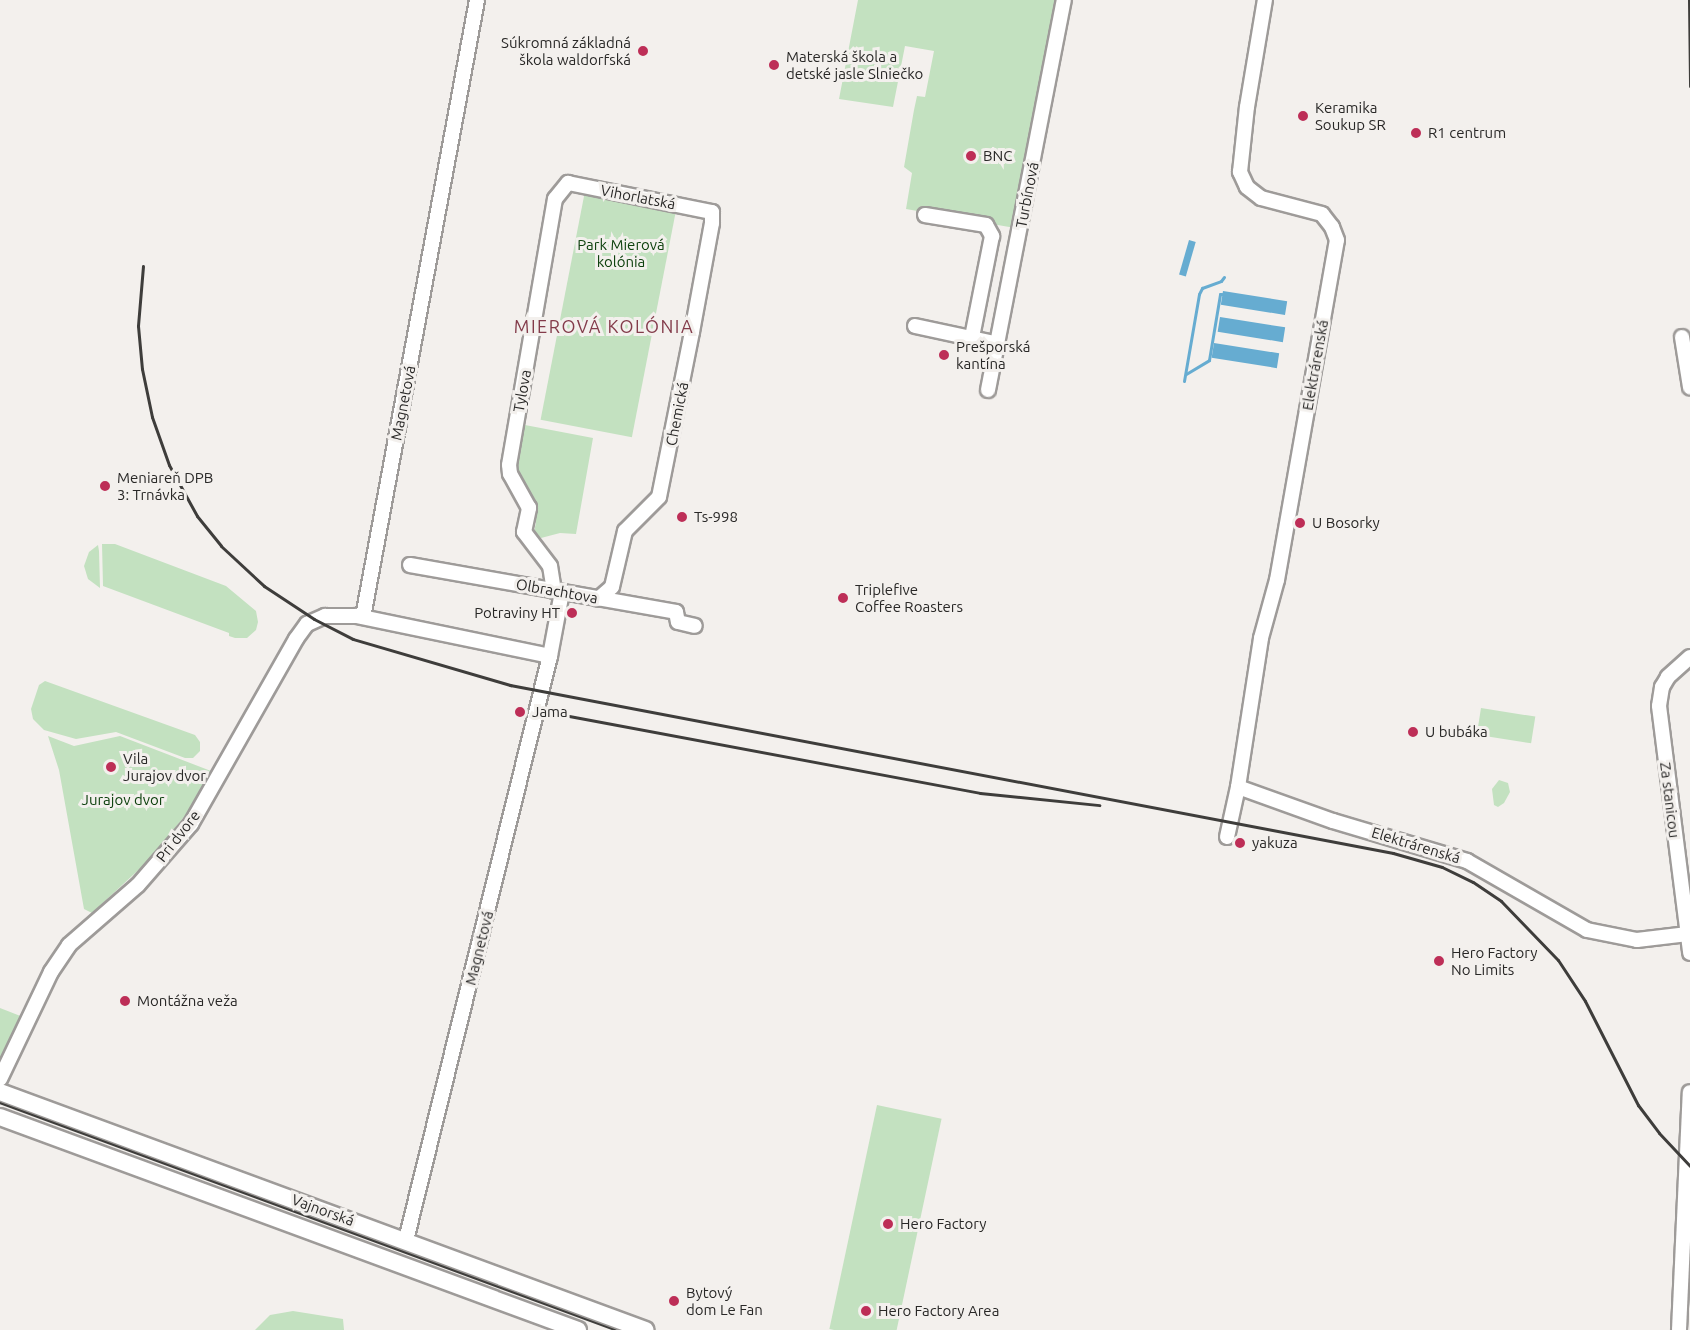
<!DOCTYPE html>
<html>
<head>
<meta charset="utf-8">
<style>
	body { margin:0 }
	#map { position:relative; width:1690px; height:1330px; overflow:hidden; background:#f3f0ed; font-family:Ubuntu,sans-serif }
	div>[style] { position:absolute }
	.green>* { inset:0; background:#c3e1c0; transform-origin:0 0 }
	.water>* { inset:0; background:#66acd1; transform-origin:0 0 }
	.stream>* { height:3px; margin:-1.5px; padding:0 1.5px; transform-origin:1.5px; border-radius:1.5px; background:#66acd1 }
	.roads { filter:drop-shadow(2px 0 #9e9b99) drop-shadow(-2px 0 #9e9b99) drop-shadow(0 2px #9e9b99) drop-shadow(0 -2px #9e9b99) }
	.minor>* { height:14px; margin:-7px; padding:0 7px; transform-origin:7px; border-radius:7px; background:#fff }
	.major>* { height:16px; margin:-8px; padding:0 8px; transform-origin:8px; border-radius:8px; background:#fff }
	.tram>* { height:1.5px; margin:-0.75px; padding:0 0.75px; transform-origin:0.75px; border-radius:0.75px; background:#3e3d3b }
	.rail>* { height:3px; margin:-1.5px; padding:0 1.5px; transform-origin:1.5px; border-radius:1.5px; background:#3e3d3b }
	.dots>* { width:16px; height:16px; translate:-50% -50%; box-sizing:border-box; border:3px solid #f3f0ed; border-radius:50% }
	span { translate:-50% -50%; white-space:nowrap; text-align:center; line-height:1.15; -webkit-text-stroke:6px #f3f0ed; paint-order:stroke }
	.poi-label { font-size:15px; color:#292827 }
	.right { translate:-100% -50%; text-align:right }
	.left { translate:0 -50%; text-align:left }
	.street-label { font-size:15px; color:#292827 }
	.park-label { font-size:15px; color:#0e410e }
	.quarter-label { font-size:18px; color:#833b4a; letter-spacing:1.5px }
</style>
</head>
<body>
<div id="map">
	<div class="green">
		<div style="clip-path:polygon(858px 0,1058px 0,1015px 228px,906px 209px,912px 173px,904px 167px,914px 110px,917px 96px,925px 97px,934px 51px,905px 46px,893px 107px,839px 99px)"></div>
		<div style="left:586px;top:186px;width:93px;height:238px;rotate:11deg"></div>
		<div style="clip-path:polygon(525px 425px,593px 438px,576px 534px,560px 533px,541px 538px,534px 531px,536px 523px,534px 500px,513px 465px,519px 427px)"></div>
		<div style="clip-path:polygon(102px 544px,115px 544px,226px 586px,256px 611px,258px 622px,256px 630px,247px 638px,235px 638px,229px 636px,229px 633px,103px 586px)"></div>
		<div style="clip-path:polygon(98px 545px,99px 551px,100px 588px,88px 579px,84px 566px,89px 552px)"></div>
		<div style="clip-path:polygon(45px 681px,195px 735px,200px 742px,200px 751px,193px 758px,185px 758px,116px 732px,76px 739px,44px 730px,33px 719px,31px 709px,39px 685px)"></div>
		<div style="left:1481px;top:708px;width:55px;height:27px;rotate:9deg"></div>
		<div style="clip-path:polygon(48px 736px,74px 746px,120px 736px,211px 771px,193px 806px,146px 863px,92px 913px,84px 909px,59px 770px)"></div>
		<div style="clip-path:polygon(1499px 780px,1508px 783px,1510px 792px,1504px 803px,1498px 807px,1494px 805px,1492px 789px)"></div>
		<div style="clip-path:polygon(0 1008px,23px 1017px,0 1066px)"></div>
		<div style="left:877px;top:1105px;width:66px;height:229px;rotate:12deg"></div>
		<div style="clip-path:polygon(293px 1311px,343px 1319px,344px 1330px,255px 1330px,270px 1315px)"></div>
	</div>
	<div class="water">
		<div style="left:1189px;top:240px;width:7px;height:36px;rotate:16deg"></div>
		<div style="left:1223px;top:291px;width:65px;height:14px;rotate:9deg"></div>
		<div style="left:1220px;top:317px;width:66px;height:15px;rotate:9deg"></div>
		<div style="left:1214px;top:343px;width:66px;height:15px;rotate:9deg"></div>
	</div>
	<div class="stream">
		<div style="left:1186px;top:374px;width:27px;rotate:-31deg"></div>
		<div style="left:1209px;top:360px;width:67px;rotate:-80.5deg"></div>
		<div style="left:1220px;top:294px;width:2px"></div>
		<div style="left:1184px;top:381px;width:88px;rotate:-80.2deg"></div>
		<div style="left:1199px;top:294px;width:7px;rotate:-63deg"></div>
		<div style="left:1202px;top:288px;width:20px;rotate:-20deg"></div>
		<div style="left:1221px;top:281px;width:5px;rotate:-53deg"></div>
	</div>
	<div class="roads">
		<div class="minor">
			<div style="left:925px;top:215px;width:62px;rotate:9.3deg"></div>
			<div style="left:986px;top:225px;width:13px;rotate:61deg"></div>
			<div style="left:992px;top:236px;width:103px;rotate:101.2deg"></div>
			<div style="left:915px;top:326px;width:85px;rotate:12.2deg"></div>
			<div style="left:1682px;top:337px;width:51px;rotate:80.9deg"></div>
			<div style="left:988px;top:390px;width:397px;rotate:-79deg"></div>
			<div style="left:410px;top:565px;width:270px;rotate:10deg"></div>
			<div style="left:676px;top:612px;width:10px;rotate:79deg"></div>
			<div style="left:678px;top:622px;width:17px;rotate:13deg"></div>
			<div style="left:554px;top:591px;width:25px;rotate:-99deg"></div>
			<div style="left:550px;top:566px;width:43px;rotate:-127.4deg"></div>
			<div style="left:524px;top:532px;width:25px;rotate:-78deg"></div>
			<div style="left:529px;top:508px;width:39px;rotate:-119deg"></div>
			<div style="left:510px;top:474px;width:9px;rotate:-96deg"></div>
			<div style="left:509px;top:465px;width:270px;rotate:-80.2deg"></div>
			<div style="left:555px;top:199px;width:21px;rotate:-51deg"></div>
			<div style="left:568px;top:183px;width:147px;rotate:11.4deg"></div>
			<div style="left:712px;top:212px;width:11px;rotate:90deg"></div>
			<div style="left:712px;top:223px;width:111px;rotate:100.4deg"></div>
			<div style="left:692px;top:332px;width:168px;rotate:101.3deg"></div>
			<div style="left:659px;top:497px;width:48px;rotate:135deg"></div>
			<div style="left:625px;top:531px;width:57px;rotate:103.1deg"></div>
			<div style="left:612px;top:587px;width:18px;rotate:139deg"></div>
			<div style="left:363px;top:617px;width:627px;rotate:-79.53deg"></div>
			<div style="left:1690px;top:657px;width:30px;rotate:138deg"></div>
			<div style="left:1668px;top:677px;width:12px;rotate:121deg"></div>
			<div style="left:1662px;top:687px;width:19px;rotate:99deg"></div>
			<div style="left:1659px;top:706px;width:249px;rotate:82.8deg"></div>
			<div style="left:1238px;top:787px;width:101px;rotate:19.7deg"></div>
			<div style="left:1333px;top:821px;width:140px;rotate:16.6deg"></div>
			<div style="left:1467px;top:861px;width:138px;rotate:29.9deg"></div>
			<div style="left:1587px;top:930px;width:51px;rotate:11.3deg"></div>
			<div style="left:1637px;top:940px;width:51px;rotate:-6.7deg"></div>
			<div style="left:1227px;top:837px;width:51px;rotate:-77.6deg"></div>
			<div style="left:1238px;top:787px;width:151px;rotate:-81.2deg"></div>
			<div style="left:1261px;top:638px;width:60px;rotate:-74.6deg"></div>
			<div style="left:1277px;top:580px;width:345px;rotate:-80deg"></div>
			<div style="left:1337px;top:240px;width:14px;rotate:-111deg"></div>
			<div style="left:1332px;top:227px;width:16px;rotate:-128deg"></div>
			<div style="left:1322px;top:214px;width:63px;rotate:-165.3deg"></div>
			<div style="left:1261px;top:198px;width:18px;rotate:-142deg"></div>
			<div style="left:1247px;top:187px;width:17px;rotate:-115deg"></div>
			<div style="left:1240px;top:172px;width:65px;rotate:-83.9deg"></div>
			<div style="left:1247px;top:107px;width:109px;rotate:-80.5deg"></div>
			<div style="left:0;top:1079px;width:119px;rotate:-64.5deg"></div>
			<div style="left:51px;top:972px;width:32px;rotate:-56deg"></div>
			<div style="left:69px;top:945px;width:91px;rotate:-41deg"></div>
			<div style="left:138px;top:885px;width:81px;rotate:-49deg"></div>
			<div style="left:191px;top:824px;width:213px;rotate:-60.4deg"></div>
			<div style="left:296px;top:639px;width:19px;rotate:-54deg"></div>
			<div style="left:307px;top:624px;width:20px;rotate:-24deg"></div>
			<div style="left:325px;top:616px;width:32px"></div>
			<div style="left:357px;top:616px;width:197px;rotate:11.7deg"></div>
			<div style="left:406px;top:1240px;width:601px;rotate:-76.15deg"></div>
			<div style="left:550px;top:656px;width:65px;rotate:-79.4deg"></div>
			<div style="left:1679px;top:1330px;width:238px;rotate:-87.4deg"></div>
		</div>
		<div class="major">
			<div style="left:0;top:1092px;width:688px;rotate:20.25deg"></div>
			<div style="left:0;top:1117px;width:616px;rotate:20.23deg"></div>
		</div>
	</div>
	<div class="tram">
		<div style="left:0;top:1103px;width:656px;rotate:20.26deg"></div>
	</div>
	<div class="rail">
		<div style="left:1689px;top:0;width:86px;rotate:89.3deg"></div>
		<div style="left:143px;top:266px;width:60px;rotate:94.8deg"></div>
		<div style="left:138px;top:326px;width:43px;rotate:84.7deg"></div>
		<div style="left:142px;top:369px;width:49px;rotate:78.2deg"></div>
		<div style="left:152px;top:417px;width:51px;rotate:70.5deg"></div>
		<div style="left:169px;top:465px;width:58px;rotate:61.2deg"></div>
		<div style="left:197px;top:516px;width:38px;rotate:51deg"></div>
		<div style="left:221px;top:546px;width:59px;rotate:42.9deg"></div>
		<div style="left:264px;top:586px;width:60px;rotate:33.4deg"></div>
		<div style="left:314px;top:619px;width:44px;rotate:27.1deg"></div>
		<div style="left:353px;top:639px;width:164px;rotate:16.3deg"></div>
		<div style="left:510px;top:685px;width:899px;rotate:10.77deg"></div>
		<div style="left:1393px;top:853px;width:51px;rotate:15.9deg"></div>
		<div style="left:1442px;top:867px;width:34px;rotate:26deg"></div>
		<div style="left:1473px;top:882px;width:34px;rotate:34deg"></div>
		<div style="left:1501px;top:901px;width:82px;rotate:46deg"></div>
		<div style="left:1558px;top:960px;width:49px;rotate:56.6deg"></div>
		<div style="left:1585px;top:1001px;width:117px;rotate:63deg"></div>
		<div style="left:1638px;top:1105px;width:35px;rotate:53deg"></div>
		<div style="left:1659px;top:1133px;width:45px;rotate:46.8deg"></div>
		<div style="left:569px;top:716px;width:418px;rotate:10.6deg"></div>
		<div style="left:980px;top:793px;width:120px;rotate:5.8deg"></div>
	</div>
	<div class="dots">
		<div style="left:643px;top:51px;background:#bd2e57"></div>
		<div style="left:774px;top:65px;background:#bd2e57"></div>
		<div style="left:1303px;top:116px;background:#bd2e57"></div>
		<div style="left:1416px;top:133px;background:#bd2e57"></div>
		<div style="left:971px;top:156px;background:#bd2e57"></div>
		<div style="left:944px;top:355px;background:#bd2e57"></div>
		<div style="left:105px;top:486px;background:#bd2e57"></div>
		<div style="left:682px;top:517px;background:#bd2e57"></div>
		<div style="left:1300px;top:523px;background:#bd2e57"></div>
		<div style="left:843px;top:598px;background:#bd2e57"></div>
		<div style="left:572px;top:613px;background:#bd2e57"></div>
		<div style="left:520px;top:712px;background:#bd2e57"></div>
		<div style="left:1413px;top:732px;background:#bd2e57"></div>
		<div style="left:111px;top:767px;background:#bd2e57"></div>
		<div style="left:1240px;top:843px;background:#bd2e57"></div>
		<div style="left:1439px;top:961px;background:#bd2e57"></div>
		<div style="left:125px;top:1001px;background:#bd2e57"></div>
		<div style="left:888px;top:1224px;background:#bd2e57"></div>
		<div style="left:674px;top:1301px;background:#bd2e57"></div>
		<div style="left:866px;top:1311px;background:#bd2e57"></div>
	</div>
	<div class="poi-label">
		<span class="right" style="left:631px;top:51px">Súkromná základná<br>škola waldorfská</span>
		<span class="left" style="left:786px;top:65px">Materská škola a<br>detské jasle Slniečko</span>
		<span class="left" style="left:1315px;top:116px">Keramika<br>Soukup SR</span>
		<span class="left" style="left:1428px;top:133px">R1 centrum</span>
		<span class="left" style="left:983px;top:156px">BNC</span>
		<span class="left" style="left:956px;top:355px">Prešporská<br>kantína</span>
		<span class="left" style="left:117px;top:486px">Meniareň DPB<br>3: Trnávka</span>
		<span class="left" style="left:694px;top:517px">Ts-998</span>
		<span class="left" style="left:1312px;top:523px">U Bosorky</span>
		<span class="left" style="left:855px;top:598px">Triplefive<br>Coffee Roasters</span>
		<span class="right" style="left:560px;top:613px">Potraviny HT</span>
		<span class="left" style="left:532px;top:712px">Jama</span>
		<span class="left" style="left:1425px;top:732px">U bubáka</span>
		<span class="left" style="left:123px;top:767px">Vila<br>Jurajov dvor</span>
		<span class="left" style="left:1252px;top:843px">yakuza</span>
		<span class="left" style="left:1451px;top:961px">Hero Factory<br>No Limits</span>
		<span class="left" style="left:137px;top:1001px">Montážna veža</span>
		<span class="left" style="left:900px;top:1224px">Hero Factory</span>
		<span class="left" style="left:686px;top:1301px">Bytový<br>dom Le Fan</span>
		<span class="left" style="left:878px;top:1311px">Hero Factory Area</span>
	</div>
	<div class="street-label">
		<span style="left:1027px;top:195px;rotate:-79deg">Turbínová</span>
		<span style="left:638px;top:197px;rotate:11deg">Vihorlatská</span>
		<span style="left:1315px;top:365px;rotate:-80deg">Elektrárenská</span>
		<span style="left:522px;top:391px;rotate:-80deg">Tylova</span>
		<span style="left:403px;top:403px;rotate:-79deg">Magnetová</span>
		<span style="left:677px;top:414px;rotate:-79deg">Chemická</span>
		<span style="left:557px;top:591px;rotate:10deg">Olbrachtova</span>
		<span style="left:1670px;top:800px;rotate:83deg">Za stanicou</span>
		<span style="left:178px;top:836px;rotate:-52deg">Pri dvore</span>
		<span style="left:1416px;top:845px;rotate:17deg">Elektrárenská</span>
		<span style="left:479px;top:948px;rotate:-76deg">Magnetová</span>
		<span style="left:323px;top:1210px;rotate:20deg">Vajnorská</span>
	</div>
	<div class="park-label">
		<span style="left:621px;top:253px">Park Mierová<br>kolónia</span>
		<span style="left:123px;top:800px">Jurajov dvor</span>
	</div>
	<div class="quarter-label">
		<span style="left:604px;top:326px">MIEROVÁ KOLÓNIA</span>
	</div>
</div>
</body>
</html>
